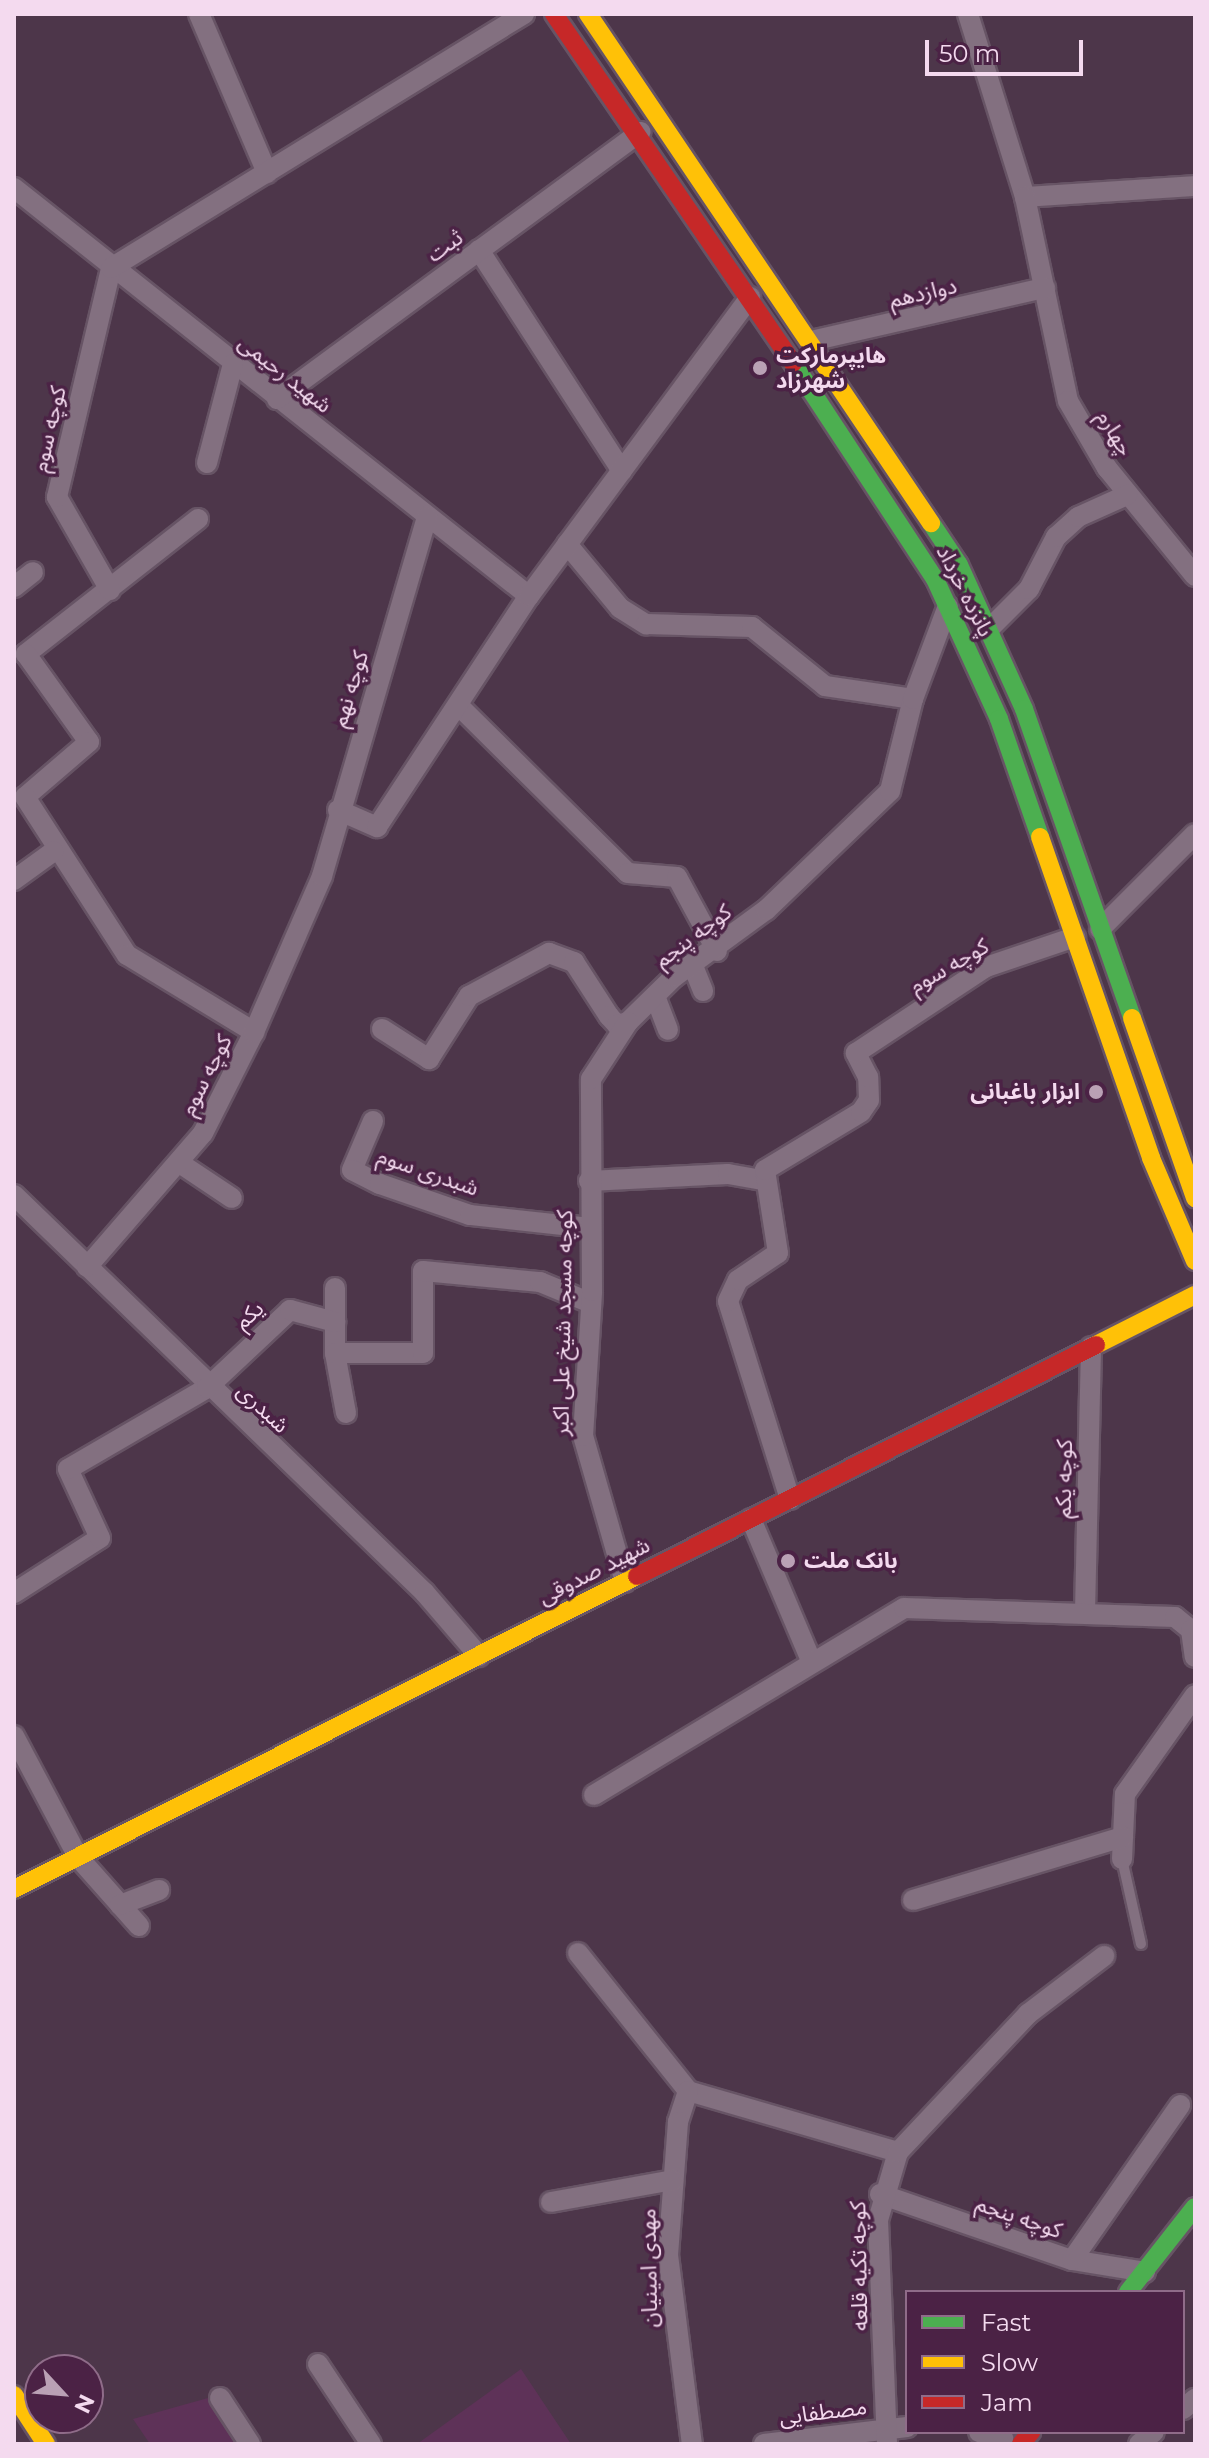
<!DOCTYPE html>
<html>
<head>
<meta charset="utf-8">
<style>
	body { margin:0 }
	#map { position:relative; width:1209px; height:2458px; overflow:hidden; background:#4d364a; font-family:Montserrat,"Noto Sans Arabic",sans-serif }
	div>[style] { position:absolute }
	.built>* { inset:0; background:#5e3258 }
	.roads { filter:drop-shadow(2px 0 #675465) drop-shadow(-2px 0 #675465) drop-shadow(0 2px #675465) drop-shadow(0 -2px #675465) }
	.lane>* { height:10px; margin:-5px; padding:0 5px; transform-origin:5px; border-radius:5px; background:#837080 }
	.street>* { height:20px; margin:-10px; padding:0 10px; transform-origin:10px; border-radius:10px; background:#837080 }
	.fast>* { height:18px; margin:-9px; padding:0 9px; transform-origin:9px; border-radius:9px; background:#4caf50 }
	.slow>* { height:18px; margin:-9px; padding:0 9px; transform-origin:9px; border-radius:9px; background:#ffc107 }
	.jam>* { height:18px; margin:-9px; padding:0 9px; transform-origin:9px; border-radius:9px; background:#c62828 }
	.dots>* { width:22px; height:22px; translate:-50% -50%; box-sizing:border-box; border:4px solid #4b2245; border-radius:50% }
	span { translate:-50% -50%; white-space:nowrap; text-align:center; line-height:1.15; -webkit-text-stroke:7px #4b2245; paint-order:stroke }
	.street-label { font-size:22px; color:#f4daef }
	.poi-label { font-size:22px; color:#f4daef; font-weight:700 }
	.left { translate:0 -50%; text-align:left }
	.right { translate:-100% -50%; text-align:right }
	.frame { position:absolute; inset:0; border:16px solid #f4daef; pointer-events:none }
	.legend { position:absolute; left:905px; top:2290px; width:280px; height:144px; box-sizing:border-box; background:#4b2245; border:2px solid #8f6c89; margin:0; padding:10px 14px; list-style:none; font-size:24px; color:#f4daef }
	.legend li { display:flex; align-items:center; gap:16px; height:40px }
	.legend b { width:40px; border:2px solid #8f6c89 }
	.north { position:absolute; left:24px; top:2354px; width:80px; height:80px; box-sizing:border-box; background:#4b2245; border:2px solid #8f6c89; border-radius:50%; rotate:116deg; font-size:22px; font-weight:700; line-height:32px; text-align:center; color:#f4daef }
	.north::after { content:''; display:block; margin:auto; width:28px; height:36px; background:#baa1b5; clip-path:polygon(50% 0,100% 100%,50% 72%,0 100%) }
	.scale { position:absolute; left:925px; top:40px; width:158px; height:36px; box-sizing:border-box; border:4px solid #f4daef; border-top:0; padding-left:10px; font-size:24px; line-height:28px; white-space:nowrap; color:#f4daef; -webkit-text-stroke:6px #4b2245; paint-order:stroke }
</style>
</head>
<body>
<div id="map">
	<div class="built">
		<div style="clip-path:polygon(521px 2369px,571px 2444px,417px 2444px)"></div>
		<div style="clip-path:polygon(208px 2398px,240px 2444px,150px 2444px,133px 2419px)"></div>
	</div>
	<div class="roads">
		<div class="lane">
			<div style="left:1122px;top:1859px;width:87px;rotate:77.4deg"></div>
		</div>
		<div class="street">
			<div style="left:199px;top:14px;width:173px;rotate:66.8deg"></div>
			<div style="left:968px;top:14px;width:192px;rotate:72.7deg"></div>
			<div style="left:1025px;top:197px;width:170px;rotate:-3.7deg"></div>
			<div style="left:14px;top:188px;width:657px;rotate:38.39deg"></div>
			<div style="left:1025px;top:197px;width:208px;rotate:78.1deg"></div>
			<div style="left:1068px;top:401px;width:78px;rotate:59.8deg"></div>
			<div style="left:1107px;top:468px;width:139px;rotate:50.8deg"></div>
			<div style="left:479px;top:250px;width:263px;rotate:57.1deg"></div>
			<div style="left:811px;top:341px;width:240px;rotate:-12.8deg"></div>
			<div style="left:277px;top:399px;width:451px;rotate:-36.3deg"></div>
			<div style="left:207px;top:463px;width:102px;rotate:-75.3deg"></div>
			<div style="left:198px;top:519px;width:219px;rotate:141.9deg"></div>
			<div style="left:26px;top:654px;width:108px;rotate:54.4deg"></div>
			<div style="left:89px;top:742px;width:84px;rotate:139.3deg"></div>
			<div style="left:25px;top:797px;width:188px;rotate:57.2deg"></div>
			<div style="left:127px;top:955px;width:149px;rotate:31.2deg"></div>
			<div style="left:567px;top:544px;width:83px;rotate:50.4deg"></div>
			<div style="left:620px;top:608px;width:31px;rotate:32deg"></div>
			<div style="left:646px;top:624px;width:106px;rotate:1.6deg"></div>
			<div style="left:752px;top:627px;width:94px;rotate:38.9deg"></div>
			<div style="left:825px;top:686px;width:89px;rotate:8.4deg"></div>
			<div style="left:14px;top:587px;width:24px;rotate:-38deg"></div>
			<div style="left:110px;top:590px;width:107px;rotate:-119.7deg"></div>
			<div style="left:57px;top:497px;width:235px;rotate:-76.7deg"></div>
			<div style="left:111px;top:268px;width:485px;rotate:-31.6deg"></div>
			<div style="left:988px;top:630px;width:58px;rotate:-45deg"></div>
			<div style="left:1029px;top:589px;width:59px;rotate:-62.6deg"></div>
			<div style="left:1056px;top:537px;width:30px;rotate:-42deg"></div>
			<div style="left:1078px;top:517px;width:54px;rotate:-24.2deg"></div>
			<div style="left:458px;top:705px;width:239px;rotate:44.7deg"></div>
			<div style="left:628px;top:873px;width:49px;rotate:4.7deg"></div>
			<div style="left:677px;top:877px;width:84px;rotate:61.6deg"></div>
			<div style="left:338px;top:810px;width:43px;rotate:23.6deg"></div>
			<div style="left:377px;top:827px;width:277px;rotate:-56.7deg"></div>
			<div style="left:529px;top:596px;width:372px;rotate:-53.5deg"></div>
			<div style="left:14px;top:880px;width:49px;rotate:-35.9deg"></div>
			<div style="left:1100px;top:929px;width:134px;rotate:-45deg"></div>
			<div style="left:693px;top:966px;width:27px;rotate:68deg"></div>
			<div style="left:655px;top:996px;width:36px;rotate:69deg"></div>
			<div style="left:382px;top:1029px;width:56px;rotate:32.6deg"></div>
			<div style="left:429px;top:1059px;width:75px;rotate:-57.6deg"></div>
			<div style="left:469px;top:996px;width:91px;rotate:-28.3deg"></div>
			<div style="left:549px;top:953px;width:27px;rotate:20deg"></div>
			<div style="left:574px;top:962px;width:64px;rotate:57.1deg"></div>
			<div style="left:609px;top:1016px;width:12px;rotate:48deg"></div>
			<div style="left:617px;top:1025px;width:11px;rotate:-15deg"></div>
			<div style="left:628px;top:1022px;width:64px;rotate:-44.4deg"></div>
			<div style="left:674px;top:977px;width:114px;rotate:-36.1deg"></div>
			<div style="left:766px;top:910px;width:172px;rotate:-43.8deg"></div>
			<div style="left:890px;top:791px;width:95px;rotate:-76deg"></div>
			<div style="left:913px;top:699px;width:99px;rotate:-69.4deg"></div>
			<div style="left:373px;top:1121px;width:53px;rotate:113.2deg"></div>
			<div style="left:352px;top:1170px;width:31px;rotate:27deg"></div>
			<div style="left:380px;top:1184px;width:95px;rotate:19deg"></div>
			<div style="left:470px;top:1215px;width:120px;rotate:6.2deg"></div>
			<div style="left:181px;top:1164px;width:61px;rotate:33.7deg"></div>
			<div style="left:589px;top:1181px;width:139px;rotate:-2.9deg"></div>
			<div style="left:728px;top:1174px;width:36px;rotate:10deg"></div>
			<div style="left:14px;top:1195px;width:572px;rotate:44.08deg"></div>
			<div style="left:425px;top:1593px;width:83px;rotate:49.4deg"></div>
			<div style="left:87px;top:1267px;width:177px;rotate:-49.1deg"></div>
			<div style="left:203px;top:1133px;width:113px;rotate:-63.2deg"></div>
			<div style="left:254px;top:1032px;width:170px;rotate:-66.4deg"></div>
			<div style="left:322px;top:876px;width:374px;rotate:-73.7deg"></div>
			<div style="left:335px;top:1288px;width:65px;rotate:90deg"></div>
			<div style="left:335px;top:1353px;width:61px;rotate:79.6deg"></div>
			<div style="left:335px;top:1353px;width:88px"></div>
			<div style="left:423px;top:1353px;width:82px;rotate:-90deg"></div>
			<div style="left:423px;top:1271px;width:118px;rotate:5.4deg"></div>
			<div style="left:540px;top:1282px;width:55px;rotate:22.4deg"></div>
			<div style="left:790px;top:1499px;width:207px;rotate:-107.4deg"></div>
			<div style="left:728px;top:1301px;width:23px;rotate:-65deg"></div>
			<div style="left:738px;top:1280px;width:48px;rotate:-34deg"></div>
			<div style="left:778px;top:1253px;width:84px;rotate:-98.9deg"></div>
			<div style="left:765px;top:1170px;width:112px;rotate:-31.1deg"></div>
			<div style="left:861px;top:1112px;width:14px;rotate:-56deg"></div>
			<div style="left:869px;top:1100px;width:23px;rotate:-92deg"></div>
			<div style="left:868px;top:1077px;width:27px;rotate:-117deg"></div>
			<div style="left:856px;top:1053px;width:156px;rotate:-33.5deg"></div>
			<div style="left:986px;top:967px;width:94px;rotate:-18.6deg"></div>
			<div style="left:751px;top:1519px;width:156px;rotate:67deg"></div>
			<div style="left:625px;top:1582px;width:152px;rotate:-106deg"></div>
			<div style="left:583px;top:1436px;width:145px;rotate:-86.4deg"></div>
			<div style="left:592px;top:1291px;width:212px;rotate:-90.3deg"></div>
			<div style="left:591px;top:1079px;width:68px;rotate:-57deg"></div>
			<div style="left:14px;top:1593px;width:102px;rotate:-32.6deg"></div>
			<div style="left:100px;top:1538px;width:76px;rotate:-114.9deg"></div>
			<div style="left:68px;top:1469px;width:161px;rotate:-30.2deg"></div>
			<div style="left:207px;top:1388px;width:114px;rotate:-43.2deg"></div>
			<div style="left:290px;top:1310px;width:47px;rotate:14.9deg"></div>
			<div style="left:1085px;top:1612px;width:265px;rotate:-88.7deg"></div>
			<div style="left:14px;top:1736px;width:137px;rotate:62.1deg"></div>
			<div style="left:78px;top:1857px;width:92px;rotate:48.5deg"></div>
			<div style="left:594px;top:1795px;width:362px;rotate:-31.1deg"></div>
			<div style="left:904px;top:1608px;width:271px;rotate:1.9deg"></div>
			<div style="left:1175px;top:1617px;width:21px;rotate:39deg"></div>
			<div style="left:1191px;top:1630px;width:27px;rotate:82deg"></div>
			<div style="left:1122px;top:1859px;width:65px;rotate:-87.4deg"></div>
			<div style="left:1125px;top:1794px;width:121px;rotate:-54.7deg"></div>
			<div style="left:913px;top:1900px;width:219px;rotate:-16.7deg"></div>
			<div style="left:120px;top:1905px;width:42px;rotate:-21deg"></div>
			<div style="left:578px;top:1953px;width:176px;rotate:51.4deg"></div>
			<div style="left:688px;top:2091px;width:219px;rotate:16.2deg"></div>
			<div style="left:688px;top:2091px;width:33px;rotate:108deg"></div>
			<div style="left:678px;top:2122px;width:133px;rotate:94.3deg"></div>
			<div style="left:668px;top:2255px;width:191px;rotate:82.8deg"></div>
			<div style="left:880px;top:2194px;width:203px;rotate:19deg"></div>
			<div style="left:1072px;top:2260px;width:74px;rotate:9.3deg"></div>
			<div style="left:551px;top:2202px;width:124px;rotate:-10.2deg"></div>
			<div style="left:1072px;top:2260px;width:189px;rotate:-55.1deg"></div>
			<div style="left:318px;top:2364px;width:96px;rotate:56.5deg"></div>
			<div style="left:220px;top:2398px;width:55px;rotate:56.9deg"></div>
			<div style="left:1183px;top:2409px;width:16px;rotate:-40deg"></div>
			<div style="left:979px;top:2432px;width:25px;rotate:14deg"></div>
			<div style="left:764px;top:2444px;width:144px;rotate:-6.8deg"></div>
			<div style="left:887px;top:2444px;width:224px;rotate:-92.3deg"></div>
			<div style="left:878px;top:2220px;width:71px;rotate:-73.6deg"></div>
			<div style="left:898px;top:2152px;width:190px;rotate:-46.7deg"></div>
			<div style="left:1028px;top:2014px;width:96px;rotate:-37.3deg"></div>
			<div style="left:1139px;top:2444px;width:19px;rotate:-39deg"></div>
		</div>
		<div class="fast">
			<div style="left:793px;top:363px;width:258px;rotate:56.7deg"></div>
			<div style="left:935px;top:579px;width:154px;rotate:65.4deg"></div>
			<div style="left:999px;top:719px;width:125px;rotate:70.8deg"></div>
			<div style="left:931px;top:523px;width:50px;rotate:56.3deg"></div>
			<div style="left:959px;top:565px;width:158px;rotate:65.7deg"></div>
			<div style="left:1024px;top:709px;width:327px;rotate:70.7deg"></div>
			<div style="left:1128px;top:2292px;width:108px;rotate:-51.8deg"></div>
		</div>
		<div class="slow">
			<div style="left:588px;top:14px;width:614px;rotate:56.03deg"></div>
			<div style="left:1040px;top:837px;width:340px;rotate:70.9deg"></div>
			<div style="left:1151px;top:1158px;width:112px;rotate:66.9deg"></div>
			<div style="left:1132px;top:1018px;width:191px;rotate:70.7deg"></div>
			<div style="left:1096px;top:1345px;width:111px;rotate:-26.8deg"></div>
			<div style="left:14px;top:1889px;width:697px;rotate:-26.68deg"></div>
			<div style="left:14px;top:2395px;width:59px;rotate:56.9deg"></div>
		</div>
		<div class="jam">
			<div style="left:554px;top:14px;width:423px;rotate:55.6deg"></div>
			<div style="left:637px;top:1576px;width:514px;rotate:-26.71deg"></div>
			<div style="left:1021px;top:2444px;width:16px;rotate:-50deg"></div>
		</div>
	</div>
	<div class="dots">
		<div style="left:760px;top:368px;background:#baa1b5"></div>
		<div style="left:1096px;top:1092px;background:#baa1b5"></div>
		<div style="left:788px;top:1561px;background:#baa1b5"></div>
	</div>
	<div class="street-label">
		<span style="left:445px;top:246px;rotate:-36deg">ثبت</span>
		<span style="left:923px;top:293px;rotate:-13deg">دوازدهم</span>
		<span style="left:285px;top:374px;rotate:38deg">شهید رحیمی</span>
		<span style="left:49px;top:429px;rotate:-77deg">کوچه سوم</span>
		<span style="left:1115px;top:433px;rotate:59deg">چهارم</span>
		<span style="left:965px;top:591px;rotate:63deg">پانزده خرداد</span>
		<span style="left:350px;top:689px;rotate:-73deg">کوچه نهم</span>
		<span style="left:693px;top:936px;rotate:-37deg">کوچه پنجم</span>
		<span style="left:949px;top:966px;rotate:-30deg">کوچه سوم</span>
		<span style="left:206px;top:1075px;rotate:-63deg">کوچه سوم</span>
		<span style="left:428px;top:1172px;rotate:19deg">شبدری سوم</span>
		<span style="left:249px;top:1315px;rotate:-42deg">یکم</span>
		<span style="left:563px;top:1323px;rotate:-89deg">کوچه مسجد شیخ علی اکبر</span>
		<span style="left:263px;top:1408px;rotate:43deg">شبدری</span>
		<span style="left:1064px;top:1479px;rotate:-89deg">کوچه یکم</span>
		<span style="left:594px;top:1571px;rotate:-27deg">شهید صدوقی</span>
		<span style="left:1019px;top:2217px;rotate:19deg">کوچه پنجم</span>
		<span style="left:859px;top:2266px;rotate:-91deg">کوچه تکیه قلعه</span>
		<span style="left:649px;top:2268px;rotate:-91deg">مهدی امینیان</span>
		<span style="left:823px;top:2412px;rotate:-7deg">مصطفایی</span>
	</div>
	<div class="poi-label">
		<span class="left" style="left:776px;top:368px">هایپرمارکت<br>شهرزاد</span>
		<span class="right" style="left:1080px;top:1092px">ابزار باغبانی</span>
		<span class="left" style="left:804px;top:1561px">بانک ملت</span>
	</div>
	<div class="frame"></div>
	<ul class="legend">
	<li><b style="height:10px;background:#4caf50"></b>Fast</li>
	<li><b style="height:10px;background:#ffc107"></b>Slow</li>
	<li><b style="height:10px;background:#c62828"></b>Jam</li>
	</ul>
	<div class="north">N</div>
	<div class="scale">50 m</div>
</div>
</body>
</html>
